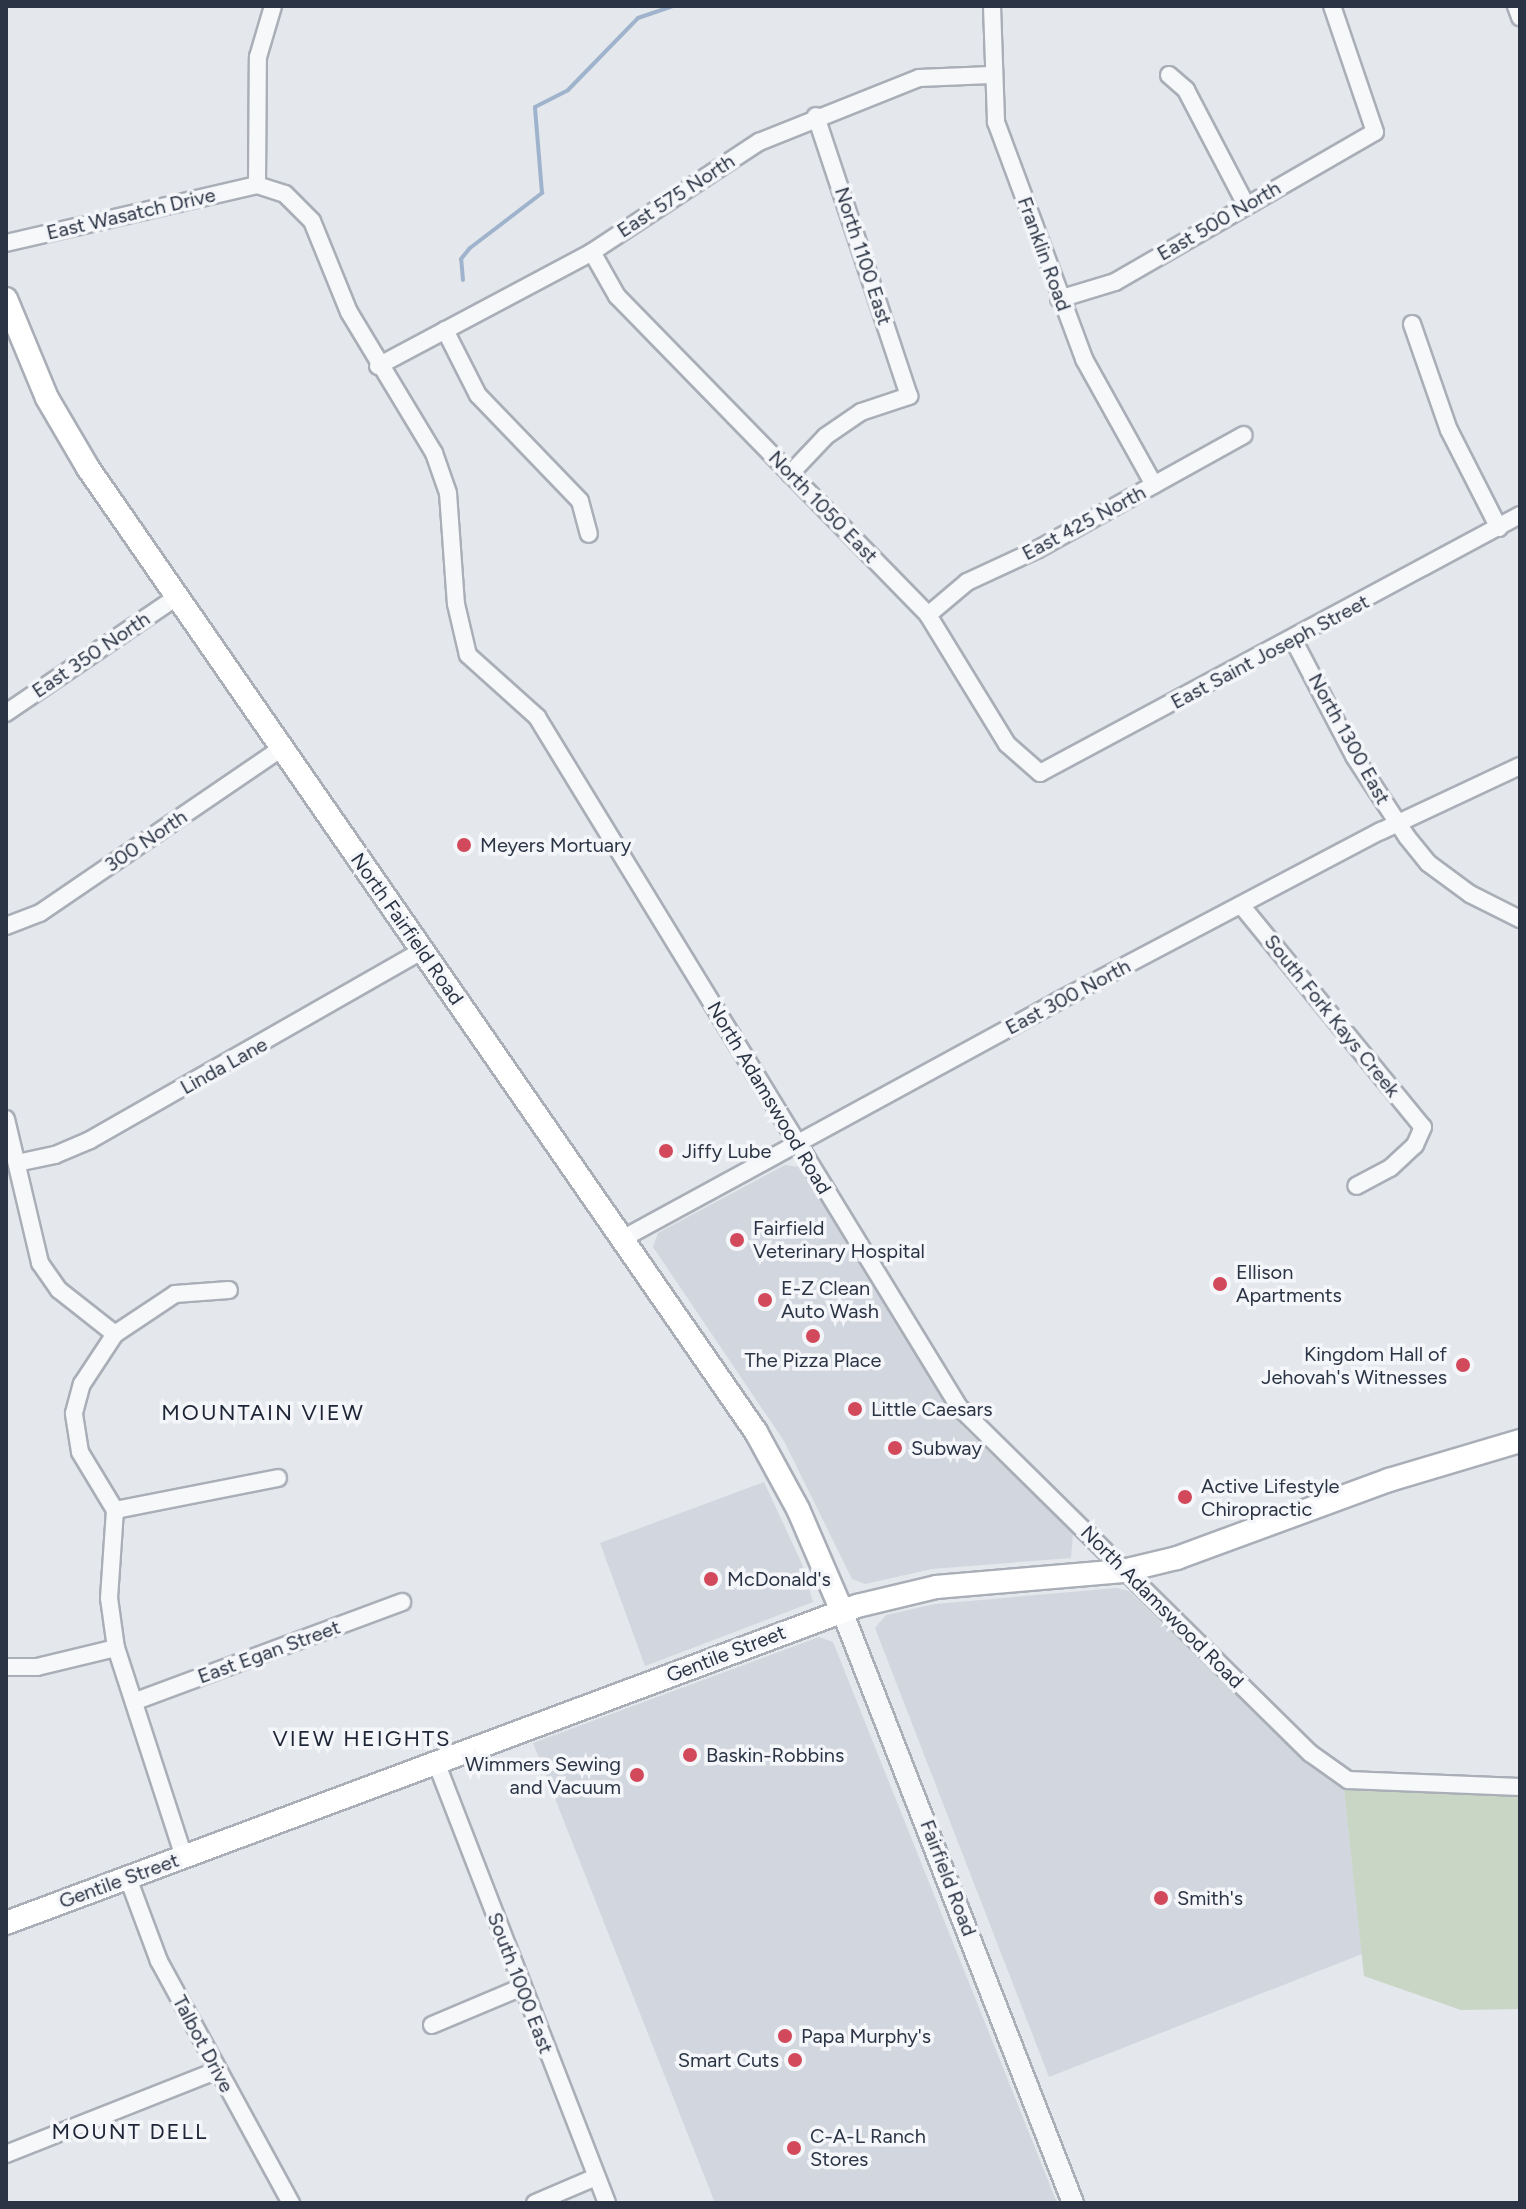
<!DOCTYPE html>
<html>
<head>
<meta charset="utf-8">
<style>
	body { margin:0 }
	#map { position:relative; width:1526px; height:2209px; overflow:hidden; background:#e4e7ec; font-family:Figtree,sans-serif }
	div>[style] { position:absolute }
	.built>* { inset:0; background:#d2d6de }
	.green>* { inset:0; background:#c9d6c5 }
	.stream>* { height:4px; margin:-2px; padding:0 2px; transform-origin:2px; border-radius:2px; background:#9fb4cc }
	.roads { filter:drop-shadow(2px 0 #a9aeb7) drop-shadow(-2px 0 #a9aeb7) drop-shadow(0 2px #a9aeb7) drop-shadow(0 -2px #a9aeb7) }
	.minor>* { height:16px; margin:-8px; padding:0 8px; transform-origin:8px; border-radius:8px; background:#f7f8fa }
	.tertiary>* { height:20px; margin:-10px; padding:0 10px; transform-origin:10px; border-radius:10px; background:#f7f8fa }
	.secondary>* { height:22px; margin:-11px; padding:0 11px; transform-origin:11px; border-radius:11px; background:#fff }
	.dots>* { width:22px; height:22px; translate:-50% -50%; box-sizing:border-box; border:4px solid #f4f6f9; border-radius:50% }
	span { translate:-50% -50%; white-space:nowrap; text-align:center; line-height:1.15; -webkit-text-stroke:7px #f4f6f9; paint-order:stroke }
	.street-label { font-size:20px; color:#2b3445 }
	.poi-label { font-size:20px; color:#2b3445 }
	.left { translate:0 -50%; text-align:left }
	.right { translate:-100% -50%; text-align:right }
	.neighbourhood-label { font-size:22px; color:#1d2536; letter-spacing:2px }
	.frame { position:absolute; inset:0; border:8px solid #2b3445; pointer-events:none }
</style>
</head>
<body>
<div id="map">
	<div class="built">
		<div style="clip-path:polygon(785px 1165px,800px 1167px,963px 1427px,1073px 1533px,1071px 1558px,932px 1569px,865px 1584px,852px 1579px,784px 1441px,653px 1247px,658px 1233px)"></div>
		<div style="clip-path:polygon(764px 1482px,802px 1564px,813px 1602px,645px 1666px,600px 1543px)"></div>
		<div style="clip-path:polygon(1116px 1588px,1129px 1591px,1302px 1758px,1344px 1789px,1362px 1954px,1049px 2077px,875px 1628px,886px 1615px,935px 1604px)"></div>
		<div style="clip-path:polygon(819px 1637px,833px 1642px,1057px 2203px,715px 2203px,533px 1743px)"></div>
	</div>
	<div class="green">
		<div style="clip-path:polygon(1344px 1789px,1520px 1794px,1520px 2009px,1461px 2010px,1364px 1976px)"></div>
	</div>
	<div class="stream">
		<div style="left:463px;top:280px;width:21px;rotate:-95deg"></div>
		<div style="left:461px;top:259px;width:14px;rotate:-51deg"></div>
		<div style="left:470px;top:248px;width:91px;rotate:-37.4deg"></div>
		<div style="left:542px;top:193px;width:86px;rotate:-94.7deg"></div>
		<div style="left:535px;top:107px;width:37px;rotate:-27deg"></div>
		<div style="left:568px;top:90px;width:100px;rotate:-45.8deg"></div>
		<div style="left:638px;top:18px;width:36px;rotate:-19deg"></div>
	</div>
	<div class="roads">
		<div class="minor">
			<div style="left:992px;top:6px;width:116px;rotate:88deg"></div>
			<div style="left:996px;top:122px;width:253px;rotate:69.6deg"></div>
			<div style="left:1084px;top:359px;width:144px;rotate:60.9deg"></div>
			<div style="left:1516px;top:6px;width:12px;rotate:70deg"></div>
			<div style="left:1169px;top:75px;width:23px;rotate:41deg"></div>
			<div style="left:1186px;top:90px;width:130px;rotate:62.4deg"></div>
			<div style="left:257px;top:185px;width:29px;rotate:18deg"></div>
			<div style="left:285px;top:194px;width:38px;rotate:45deg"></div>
			<div style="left:312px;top:221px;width:98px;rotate:67.9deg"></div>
			<div style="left:349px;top:312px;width:165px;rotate:58.9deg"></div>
			<div style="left:434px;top:453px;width:42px;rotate:70.7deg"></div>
			<div style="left:448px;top:493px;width:111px;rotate:85.9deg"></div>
			<div style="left:456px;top:604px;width:52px;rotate:76.8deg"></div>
			<div style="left:468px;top:655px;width:93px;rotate:41.9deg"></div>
			<div style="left:537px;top:717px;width:809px;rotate:58.55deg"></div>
			<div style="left:959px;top:1407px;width:493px;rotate:44.6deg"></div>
			<div style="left:1310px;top:1753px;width:47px;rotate:35.4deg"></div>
			<div style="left:1348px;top:1780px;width:172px;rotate:2.3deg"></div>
			<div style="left:257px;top:185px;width:128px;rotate:-89.6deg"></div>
			<div style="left:258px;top:57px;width:53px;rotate:-73.6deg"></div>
			<div style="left:6px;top:243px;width:258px;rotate:-13deg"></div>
			<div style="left:592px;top:252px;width:51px;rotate:60.4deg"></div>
			<div style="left:617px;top:296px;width:446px;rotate:45.7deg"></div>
			<div style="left:928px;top:615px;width:151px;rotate:58.5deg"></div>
			<div style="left:1007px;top:744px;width:44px;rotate:41.3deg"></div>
			<div style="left:1040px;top:773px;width:545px;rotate:-28.26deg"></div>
			<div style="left:1059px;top:299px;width:59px;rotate:-16.9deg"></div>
			<div style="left:1115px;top:282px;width:300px;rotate:-30deg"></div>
			<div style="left:1375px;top:132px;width:133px;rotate:-108.8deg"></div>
			<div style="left:1412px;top:324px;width:112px;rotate:70.8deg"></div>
			<div style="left:1449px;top:430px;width:110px;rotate:63deg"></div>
			<div style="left:445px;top:330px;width:73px;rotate:63.1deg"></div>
			<div style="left:478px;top:395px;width:147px;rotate:46.1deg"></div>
			<div style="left:580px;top:501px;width:34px;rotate:75deg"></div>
			<div style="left:378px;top:366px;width:242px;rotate:-28deg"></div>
			<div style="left:592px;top:252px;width:200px;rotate:-33.4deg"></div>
			<div style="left:759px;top:142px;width:172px;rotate:-21.8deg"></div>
			<div style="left:919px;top:78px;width:72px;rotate:-2.4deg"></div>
			<div style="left:790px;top:474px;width:52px;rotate:-46.5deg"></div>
			<div style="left:826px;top:436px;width:42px;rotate:-34.4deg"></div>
			<div style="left:861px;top:412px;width:51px;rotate:-18.4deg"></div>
			<div style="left:909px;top:396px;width:295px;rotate:-108.4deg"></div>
			<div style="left:928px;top:615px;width:51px;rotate:-40.2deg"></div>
			<div style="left:967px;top:582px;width:78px;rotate:-24.9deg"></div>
			<div style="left:1038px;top:549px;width:235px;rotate:-29deg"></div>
			<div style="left:1294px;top:641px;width:130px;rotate:62.4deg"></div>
			<div style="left:1354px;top:756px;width:97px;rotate:56.8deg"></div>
			<div style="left:1407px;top:837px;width:33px;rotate:51deg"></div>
			<div style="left:1428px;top:863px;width:52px;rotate:36.4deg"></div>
			<div style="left:1470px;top:894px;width:56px;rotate:26.6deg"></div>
			<div style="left:6px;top:713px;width:207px;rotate:-34.2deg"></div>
			<div style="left:1241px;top:905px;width:287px;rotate:50.7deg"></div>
			<div style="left:1423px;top:1127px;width:20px;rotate:114deg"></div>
			<div style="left:1415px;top:1145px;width:34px;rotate:137deg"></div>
			<div style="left:1390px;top:1168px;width:38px;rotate:152deg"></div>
			<div style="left:6px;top:926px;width:36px;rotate:-21deg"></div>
			<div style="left:40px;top:913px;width:293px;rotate:-34.3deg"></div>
			<div style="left:6px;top:1119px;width:148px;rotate:76.7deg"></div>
			<div style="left:40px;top:1263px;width:33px;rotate:55deg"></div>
			<div style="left:59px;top:1290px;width:71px;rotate:38.2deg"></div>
			<div style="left:17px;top:1163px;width:39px;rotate:-12deg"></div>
			<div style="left:55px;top:1155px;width:38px;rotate:-23deg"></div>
			<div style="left:90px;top:1140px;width:382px;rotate:-29.7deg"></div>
			<div style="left:622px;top:1239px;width:497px;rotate:-28.6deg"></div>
			<div style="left:1058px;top:1001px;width:365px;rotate:-27.8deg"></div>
			<div style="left:1381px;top:831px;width:153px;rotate:-25.1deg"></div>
			<div style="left:115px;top:1510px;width:166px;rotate:-11.1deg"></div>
			<div style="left:6px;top:1667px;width:31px"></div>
			<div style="left:37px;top:1667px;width:81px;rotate:-13.5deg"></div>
			<div style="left:136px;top:1701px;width:284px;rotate:-20.4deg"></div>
			<div style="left:436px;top:1762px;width:473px;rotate:68.8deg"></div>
			<div style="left:184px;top:1857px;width:220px;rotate:-108deg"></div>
			<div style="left:116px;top:1648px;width:50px;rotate:-98deg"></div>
			<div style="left:109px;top:1598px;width:88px;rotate:-86.1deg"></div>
			<div style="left:115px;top:1510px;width:68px;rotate:-121.1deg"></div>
			<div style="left:80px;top:1452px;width:39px;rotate:-99deg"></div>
			<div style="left:74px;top:1413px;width:30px;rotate:-75deg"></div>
			<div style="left:82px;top:1384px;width:60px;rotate:-56.6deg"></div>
			<div style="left:115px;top:1334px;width:72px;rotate:-33.7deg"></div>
			<div style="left:175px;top:1294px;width:54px;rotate:-4.2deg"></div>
			<div style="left:128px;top:1878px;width:89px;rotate:69.5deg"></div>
			<div style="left:159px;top:1961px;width:276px;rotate:61.4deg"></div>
			<div style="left:432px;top:2025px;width:95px;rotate:-22.8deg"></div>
			<div style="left:6px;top:2154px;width:226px;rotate:-21.6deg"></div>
			<div style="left:535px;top:2203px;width:66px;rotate:-23.1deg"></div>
		</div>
		<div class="tertiary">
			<div style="left:842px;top:1611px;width:635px;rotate:68.68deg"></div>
		</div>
		<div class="secondary">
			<div style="left:6px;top:299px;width:107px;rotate:67.5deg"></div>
			<div style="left:47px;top:398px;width:81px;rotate:59.6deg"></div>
			<div style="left:88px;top:468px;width:1173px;rotate:55.28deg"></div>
			<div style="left:756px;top:1432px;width:88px;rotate:61.4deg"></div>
			<div style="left:798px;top:1509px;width:111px;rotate:66.7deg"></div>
			<div style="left:6px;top:1923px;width:908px;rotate:-20.43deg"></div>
			<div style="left:857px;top:1606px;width:81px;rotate:-13.5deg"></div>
			<div style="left:936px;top:1587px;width:188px;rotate:-4.9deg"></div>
			<div style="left:1123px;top:1571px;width:56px;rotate:-13.5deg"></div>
			<div style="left:1177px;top:1558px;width:226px;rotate:-20.2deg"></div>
			<div style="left:1389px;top:1480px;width:137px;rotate:-16.6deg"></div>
		</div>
	</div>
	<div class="dots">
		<div style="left:464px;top:845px;background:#d1495b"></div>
		<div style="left:666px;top:1151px;background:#d1495b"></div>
		<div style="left:737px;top:1240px;background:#d1495b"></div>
		<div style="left:1220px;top:1284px;background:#d1495b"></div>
		<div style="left:765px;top:1300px;background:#d1495b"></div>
		<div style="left:813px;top:1336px;background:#d1495b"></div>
		<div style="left:1463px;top:1365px;background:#d1495b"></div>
		<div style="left:855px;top:1409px;background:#d1495b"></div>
		<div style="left:895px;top:1448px;background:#d1495b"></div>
		<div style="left:1185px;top:1497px;background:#d1495b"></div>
		<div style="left:711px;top:1579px;background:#d1495b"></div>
		<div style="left:690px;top:1755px;background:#d1495b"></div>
		<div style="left:637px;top:1775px;background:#d1495b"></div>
		<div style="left:1161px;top:1898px;background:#d1495b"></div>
		<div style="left:785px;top:2036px;background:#d1495b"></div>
		<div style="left:795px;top:2060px;background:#d1495b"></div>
		<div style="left:794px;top:2148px;background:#d1495b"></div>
	</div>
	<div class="street-label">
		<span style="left:676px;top:196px;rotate:-33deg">East 575 North</span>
		<span style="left:131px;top:214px;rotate:-13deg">East Wasatch Drive</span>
		<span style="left:1219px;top:221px;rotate:-30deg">East 500 North</span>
		<span style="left:1044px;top:254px;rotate:70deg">Franklin Road</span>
		<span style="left:863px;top:256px;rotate:72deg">North 1100 East</span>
		<span style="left:823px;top:507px;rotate:46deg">North 1050 East</span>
		<span style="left:1084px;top:523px;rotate:-28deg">East 425 North</span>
		<span style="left:1270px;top:652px;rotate:-28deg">East Saint Joseph Street</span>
		<span style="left:91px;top:655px;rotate:-34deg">East 350 North</span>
		<span style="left:1349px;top:739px;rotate:61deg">North 1300 East</span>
		<span style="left:146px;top:841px;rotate:-34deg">300 North</span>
		<span style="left:407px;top:929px;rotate:55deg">North Fairfield Road</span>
		<span style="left:1068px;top:997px;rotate:-28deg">East 300 North</span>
		<span style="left:1332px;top:1016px;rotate:51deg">South Fork Kays Creek</span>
		<span style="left:224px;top:1066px;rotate:-29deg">Linda Lane</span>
		<span style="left:769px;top:1098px;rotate:59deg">North Adamswood Road</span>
		<span style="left:1162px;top:1607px;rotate:45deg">North Adamswood Road</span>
		<span style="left:269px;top:1652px;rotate:-20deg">East Egan Street</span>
		<span style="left:726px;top:1654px;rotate:-21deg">Gentile Street</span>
		<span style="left:948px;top:1878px;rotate:69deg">Fairfield Road</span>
		<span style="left:119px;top:1881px;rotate:-20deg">Gentile Street</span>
		<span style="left:520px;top:1983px;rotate:69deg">South 1000 East</span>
		<span style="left:203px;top:2044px;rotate:62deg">Talbot Drive</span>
	</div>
	<div class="poi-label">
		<span class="left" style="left:480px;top:845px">Meyers Mortuary</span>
		<span class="left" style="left:682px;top:1151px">Jiffy Lube</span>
		<span class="left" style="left:753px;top:1240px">Fairfield<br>Veterinary Hospital</span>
		<span class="left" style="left:1236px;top:1284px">Ellison<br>Apartments</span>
		<span class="left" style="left:781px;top:1300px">E-Z Clean<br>Auto Wash</span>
		<span class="right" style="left:1447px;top:1366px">Kingdom Hall of<br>Jehovah's Witnesses</span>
		<span style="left:813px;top:1360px">The Pizza Place</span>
		<span class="left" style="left:871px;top:1409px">Little Caesars</span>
		<span class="left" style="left:911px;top:1448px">Subway</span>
		<span class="left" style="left:1201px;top:1498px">Active Lifestyle<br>Chiropractic</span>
		<span class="left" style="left:727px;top:1579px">McDonald's</span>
		<span class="left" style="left:706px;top:1755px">Baskin-Robbins</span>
		<span class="right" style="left:621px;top:1776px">Wimmers Sewing<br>and Vacuum</span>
		<span class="left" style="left:1177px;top:1898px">Smith's</span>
		<span class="left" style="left:801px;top:2036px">Papa Murphy's</span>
		<span class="right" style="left:779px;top:2060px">Smart Cuts</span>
		<span class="left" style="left:810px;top:2148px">C-A-L Ranch<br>Stores</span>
	</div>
	<div class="neighbourhood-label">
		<span style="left:263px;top:1413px">MOUNTAIN VIEW</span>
		<span style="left:362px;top:1739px">VIEW HEIGHTS</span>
		<span style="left:130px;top:2132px">MOUNT DELL</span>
	</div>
	<div class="frame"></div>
</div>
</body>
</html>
